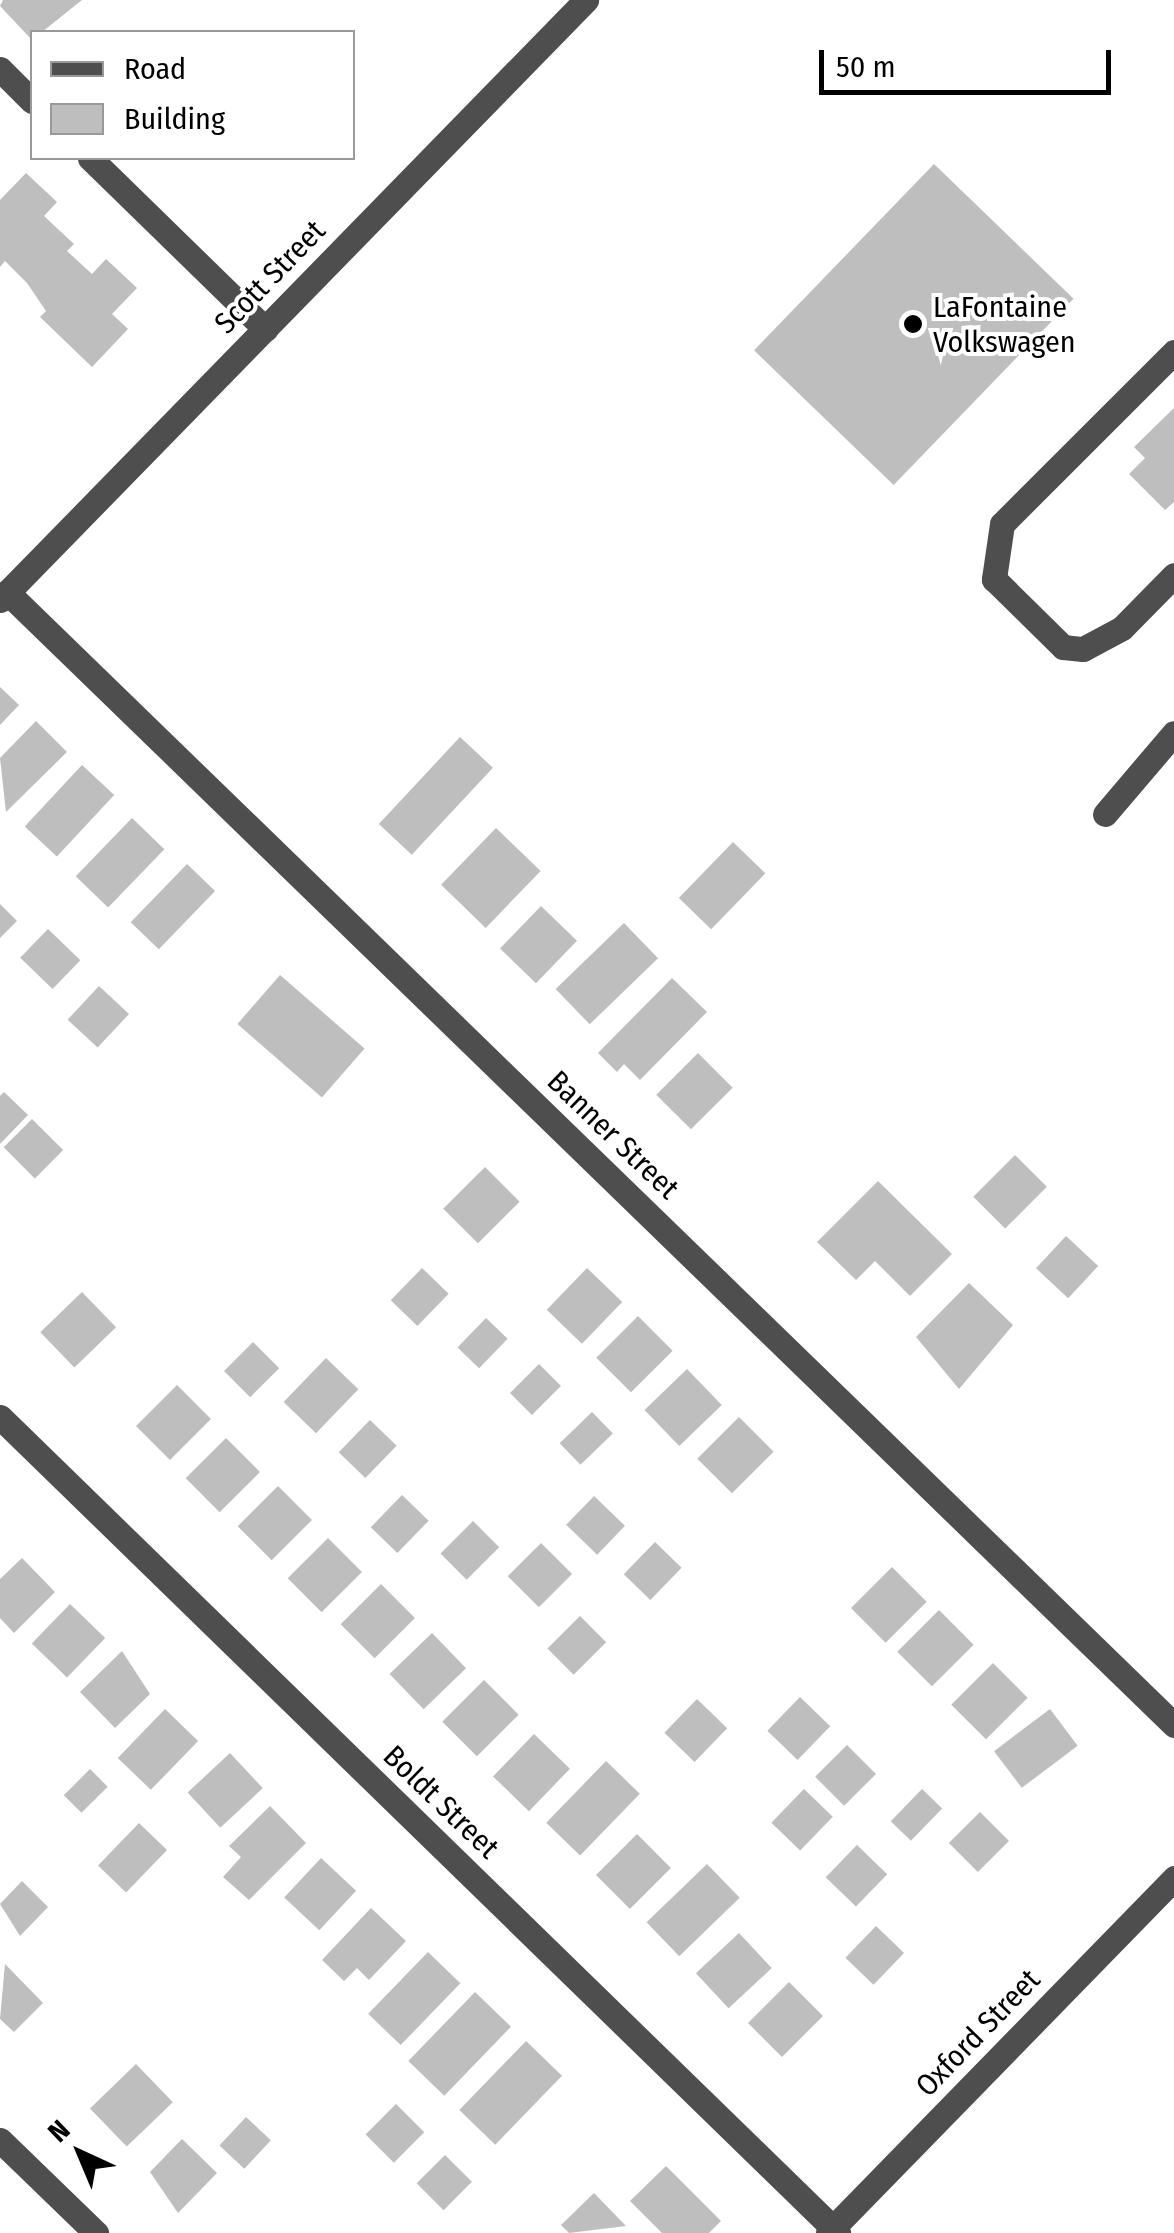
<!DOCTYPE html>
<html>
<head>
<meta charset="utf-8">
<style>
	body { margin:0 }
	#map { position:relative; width:1174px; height:2233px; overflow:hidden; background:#fff; font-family:"Fira Sans Condensed",sans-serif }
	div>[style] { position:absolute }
	.building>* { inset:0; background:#bebebe; transform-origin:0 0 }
	.minor>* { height:25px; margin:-12.5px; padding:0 12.5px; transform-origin:12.5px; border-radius:12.5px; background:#4e4e4e }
	.dots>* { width:28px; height:28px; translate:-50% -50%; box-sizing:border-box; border:5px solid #fff; border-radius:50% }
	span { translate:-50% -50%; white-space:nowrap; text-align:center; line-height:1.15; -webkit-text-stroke:8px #fff; paint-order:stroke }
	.street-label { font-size:30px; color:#000 }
	.poi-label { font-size:30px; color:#000 }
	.left { translate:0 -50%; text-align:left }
	.legend { position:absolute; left:30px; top:30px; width:325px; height:130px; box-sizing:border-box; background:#fff; border:2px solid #999; margin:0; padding:12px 18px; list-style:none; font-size:30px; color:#000 }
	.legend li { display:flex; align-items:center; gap:20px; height:50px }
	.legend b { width:50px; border:2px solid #999 }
	.north { position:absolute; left:30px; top:2103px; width:100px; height:100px; -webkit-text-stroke:8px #fff; paint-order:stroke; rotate:316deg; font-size:28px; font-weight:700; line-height:40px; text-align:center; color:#000 }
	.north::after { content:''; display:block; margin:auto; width:35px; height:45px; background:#000; clip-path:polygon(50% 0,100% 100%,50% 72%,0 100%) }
	.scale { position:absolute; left:819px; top:50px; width:292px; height:45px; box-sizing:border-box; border:5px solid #000; border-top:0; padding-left:12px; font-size:30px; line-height:35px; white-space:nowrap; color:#000; -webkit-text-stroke:8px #fff; paint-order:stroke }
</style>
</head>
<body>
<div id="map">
	<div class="building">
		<div style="clip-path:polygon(82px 0,32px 40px,0 6px,3px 0)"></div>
		<div style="left:934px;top:164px;width:194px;height:259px;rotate:44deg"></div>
		<div style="clip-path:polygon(26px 173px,57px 202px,44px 216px,74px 244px,67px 251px,92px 274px,106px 259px,137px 288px,112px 314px,128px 329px,92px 367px,40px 317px,46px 311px,27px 283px,5px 261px,0 267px,0 200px)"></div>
		<div style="clip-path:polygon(1174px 408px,1174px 502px,1165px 510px,1129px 474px,1145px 458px,1134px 447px)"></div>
		<div style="clip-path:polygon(0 687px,19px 705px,0 725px)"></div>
		<div style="clip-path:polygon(36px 721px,67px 752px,6px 812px,0 758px)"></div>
		<div style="left:460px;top:737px;width:45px;height:119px;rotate:43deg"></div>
		<div style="left:82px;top:765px;width:44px;height:84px;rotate:43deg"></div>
		<div style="left:132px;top:818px;width:45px;height:81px;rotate:44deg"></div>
		<div style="left:496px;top:828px;width:62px;height:79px;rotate:44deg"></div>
		<div style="left:733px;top:842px;width:45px;height:78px;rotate:44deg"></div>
		<div style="left:187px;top:864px;width:39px;height:81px;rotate:44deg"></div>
		<div style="clip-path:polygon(0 904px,17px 921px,0 938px)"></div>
		<div style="left:541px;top:906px;width:50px;height:59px;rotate:44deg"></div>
		<div style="left:624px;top:923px;width:49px;height:95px;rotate:46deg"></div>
		<div style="left:48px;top:929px;width:45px;height:40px;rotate:44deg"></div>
		<div style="left:280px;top:975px;width:112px;height:65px;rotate:41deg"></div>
		<div style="clip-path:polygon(672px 978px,707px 1012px,640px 1080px,624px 1064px,617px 1072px,598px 1053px)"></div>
		<div style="left:99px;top:986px;width:41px;height:46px;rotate:43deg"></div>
		<div style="left:698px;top:1053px;width:49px;height:59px;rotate:45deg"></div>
		<div style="clip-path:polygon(4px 1092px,28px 1115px,0 1144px,0 1096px)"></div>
		<div style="left:32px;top:1119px;width:44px;height:40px;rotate:45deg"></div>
		<div style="left:1015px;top:1155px;width:45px;height:59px;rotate:45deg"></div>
		<div style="left:485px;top:1167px;width:49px;height:59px;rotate:45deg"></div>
		<div style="clip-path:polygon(878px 1181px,952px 1254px,910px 1296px,875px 1261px,856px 1280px,817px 1242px)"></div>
		<div style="left:1066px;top:1236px;width:44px;height:44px;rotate:43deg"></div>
		<div style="left:422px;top:1268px;width:37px;height:45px;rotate:44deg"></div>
		<div style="left:587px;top:1268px;width:49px;height:58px;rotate:44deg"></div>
		<div style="clip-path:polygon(969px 1283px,1013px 1325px,959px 1389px,916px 1337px)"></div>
		<div style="left:82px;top:1292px;width:49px;height:58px;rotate:46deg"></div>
		<div style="left:638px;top:1316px;width:49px;height:59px;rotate:45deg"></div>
		<div style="left:486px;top:1318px;width:30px;height:41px;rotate:44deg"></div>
		<div style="left:253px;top:1342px;width:37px;height:41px;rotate:45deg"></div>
		<div style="left:326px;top:1358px;width:45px;height:61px;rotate:44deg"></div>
		<div style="left:539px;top:1364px;width:31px;height:41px;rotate:45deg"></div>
		<div style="left:687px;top:1369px;width:50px;height:59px;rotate:46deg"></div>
		<div style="left:177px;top:1385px;width:48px;height:58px;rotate:45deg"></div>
		<div style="left:592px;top:1412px;width:30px;height:45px;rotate:46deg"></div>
		<div style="left:739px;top:1417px;width:49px;height:59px;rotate:45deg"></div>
		<div style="left:370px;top:1420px;width:37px;height:45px;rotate:44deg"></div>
		<div style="left:226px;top:1438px;width:48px;height:57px;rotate:45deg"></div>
		<div style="left:278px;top:1486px;width:48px;height:57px;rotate:45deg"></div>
		<div style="left:402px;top:1495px;width:37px;height:45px;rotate:44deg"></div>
		<div style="left:594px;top:1496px;width:43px;height:40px;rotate:44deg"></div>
		<div style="left:473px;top:1521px;width:37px;height:46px;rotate:45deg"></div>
		<div style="left:328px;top:1538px;width:48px;height:57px;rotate:45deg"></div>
		<div style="left:655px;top:1542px;width:37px;height:45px;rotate:44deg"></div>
		<div style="left:541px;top:1543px;width:44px;height:47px;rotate:45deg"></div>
		<div style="clip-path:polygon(22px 1558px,55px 1592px,14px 1633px,0 1618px,0 1579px)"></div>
		<div style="left:892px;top:1567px;width:49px;height:58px;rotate:45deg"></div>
		<div style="left:381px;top:1584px;width:48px;height:57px;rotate:45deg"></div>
		<div style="left:70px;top:1604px;width:49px;height:55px;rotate:44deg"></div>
		<div style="left:939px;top:1610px;width:49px;height:59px;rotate:45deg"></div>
		<div style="left:580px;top:1616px;width:37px;height:46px;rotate:45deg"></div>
		<div style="left:432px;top:1633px;width:49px;height:59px;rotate:46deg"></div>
		<div style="clip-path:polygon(122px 1651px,150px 1694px,115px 1728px,80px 1692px)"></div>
		<div style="left:993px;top:1663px;width:49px;height:59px;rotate:45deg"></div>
		<div style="left:484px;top:1680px;width:49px;height:59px;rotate:45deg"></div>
		<div style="left:800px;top:1697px;width:42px;height:47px;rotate:44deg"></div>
		<div style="left:697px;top:1699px;width:42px;height:47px;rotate:44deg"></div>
		<div style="left:165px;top:1709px;width:46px;height:68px;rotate:44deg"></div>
		<div style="left:1050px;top:1709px;width:46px;height:70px;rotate:53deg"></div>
		<div style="left:534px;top:1734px;width:50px;height:59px;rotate:44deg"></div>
		<div style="left:847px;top:1745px;width:41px;height:45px;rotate:45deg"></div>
		<div style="left:230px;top:1753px;width:48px;height:58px;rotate:47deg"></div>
		<div style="left:606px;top:1761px;width:47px;height:86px;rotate:44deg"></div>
		<div style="left:90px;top:1769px;width:25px;height:37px;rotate:45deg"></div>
		<div style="left:804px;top:1789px;width:40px;height:47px;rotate:44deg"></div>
		<div style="left:922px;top:1789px;width:28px;height:45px;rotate:44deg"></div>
		<div style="clip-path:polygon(270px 1806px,306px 1843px,249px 1900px,223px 1877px,241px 1857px,229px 1846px)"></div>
		<div style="left:980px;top:1812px;width:41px;height:44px;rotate:45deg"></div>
		<div style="left:139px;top:1823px;width:39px;height:59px;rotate:44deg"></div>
		<div style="left:637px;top:1834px;width:48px;height:58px;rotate:45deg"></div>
		<div style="left:857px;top:1845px;width:42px;height:45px;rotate:44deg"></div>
		<div style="left:321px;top:1858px;width:48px;height:54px;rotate:43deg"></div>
		<div style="left:707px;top:1864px;width:47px;height:84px;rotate:46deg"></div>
		<div style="clip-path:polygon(22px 1881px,48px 1907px,20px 1936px,0 1904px)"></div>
		<div style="clip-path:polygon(371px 1908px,406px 1941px,369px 1980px,357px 1968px,344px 1981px,322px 1960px)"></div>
		<div style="left:876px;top:1926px;width:39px;height:44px;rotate:44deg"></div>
		<div style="left:739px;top:1933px;width:48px;height:59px;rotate:47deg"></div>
		<div style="left:428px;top:1952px;width:45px;height:86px;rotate:44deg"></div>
		<div style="clip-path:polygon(5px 1964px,43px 2003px,14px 2032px,0 2019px)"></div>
		<div style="left:789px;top:1982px;width:48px;height:58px;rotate:45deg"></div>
		<div style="left:475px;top:1992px;width:50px;height:96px;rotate:44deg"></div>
		<div style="left:526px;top:2041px;width:50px;height:96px;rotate:44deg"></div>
		<div style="left:136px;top:2064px;width:53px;height:64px;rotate:46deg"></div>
		<div style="left:396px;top:2104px;width:40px;height:43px;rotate:45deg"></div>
		<div style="left:246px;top:2117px;width:34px;height:39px;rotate:43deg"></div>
		<div style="clip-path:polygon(182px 2139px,217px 2173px,178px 2213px,150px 2172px)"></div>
		<div style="left:445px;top:2155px;width:38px;height:40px;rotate:45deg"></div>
		<div style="clip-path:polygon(666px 2166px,721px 2221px,709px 2233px,662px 2233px,630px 2201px)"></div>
		<div style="clip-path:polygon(594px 2193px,626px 2226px,569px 2233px,561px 2225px)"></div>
	</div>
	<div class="minor">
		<div style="left:0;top:69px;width:45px;rotate:45deg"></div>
		<div style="left:90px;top:158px;width:245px;rotate:44.3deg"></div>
		<div style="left:1174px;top:352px;width:243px;rotate:135deg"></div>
		<div style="left:1002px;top:524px;width:56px;rotate:98.3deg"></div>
		<div style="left:994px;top:579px;width:97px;rotate:44.6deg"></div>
		<div style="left:1063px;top:647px;width:20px;rotate:6deg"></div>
		<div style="left:1083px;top:649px;width:44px;rotate:-28.3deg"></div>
		<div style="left:1122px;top:628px;width:74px;rotate:-45.5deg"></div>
		<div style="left:7px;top:592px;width:1627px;rotate:44.15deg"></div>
		<div style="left:0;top:600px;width:839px;rotate:-45.68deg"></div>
		<div style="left:1105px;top:814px;width:106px;rotate:-49.6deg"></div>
		<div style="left:0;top:1417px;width:1170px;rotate:44.24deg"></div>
		<div style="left:0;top:2140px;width:134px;rotate:44.1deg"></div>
		<div style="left:828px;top:2233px;width:496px;rotate:-45.7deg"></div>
	</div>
	<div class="dots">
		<div style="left:913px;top:324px;background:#000"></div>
	</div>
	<div class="street-label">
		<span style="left:270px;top:277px;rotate:-46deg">Scott Street</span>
		<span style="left:613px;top:1135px;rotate:44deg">Banner Street</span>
		<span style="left:441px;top:1802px;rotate:44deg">Boldt Street</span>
		<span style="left:978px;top:2033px;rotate:-46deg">Oxford Street</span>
	</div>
	<div class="poi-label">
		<span class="left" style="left:933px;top:324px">LaFontaine<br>Volkswagen</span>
	</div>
	<ul class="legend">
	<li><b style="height:12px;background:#4e4e4e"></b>Road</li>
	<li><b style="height:28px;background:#bebebe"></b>Building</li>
	</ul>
	<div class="north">N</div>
	<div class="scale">50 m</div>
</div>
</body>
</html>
